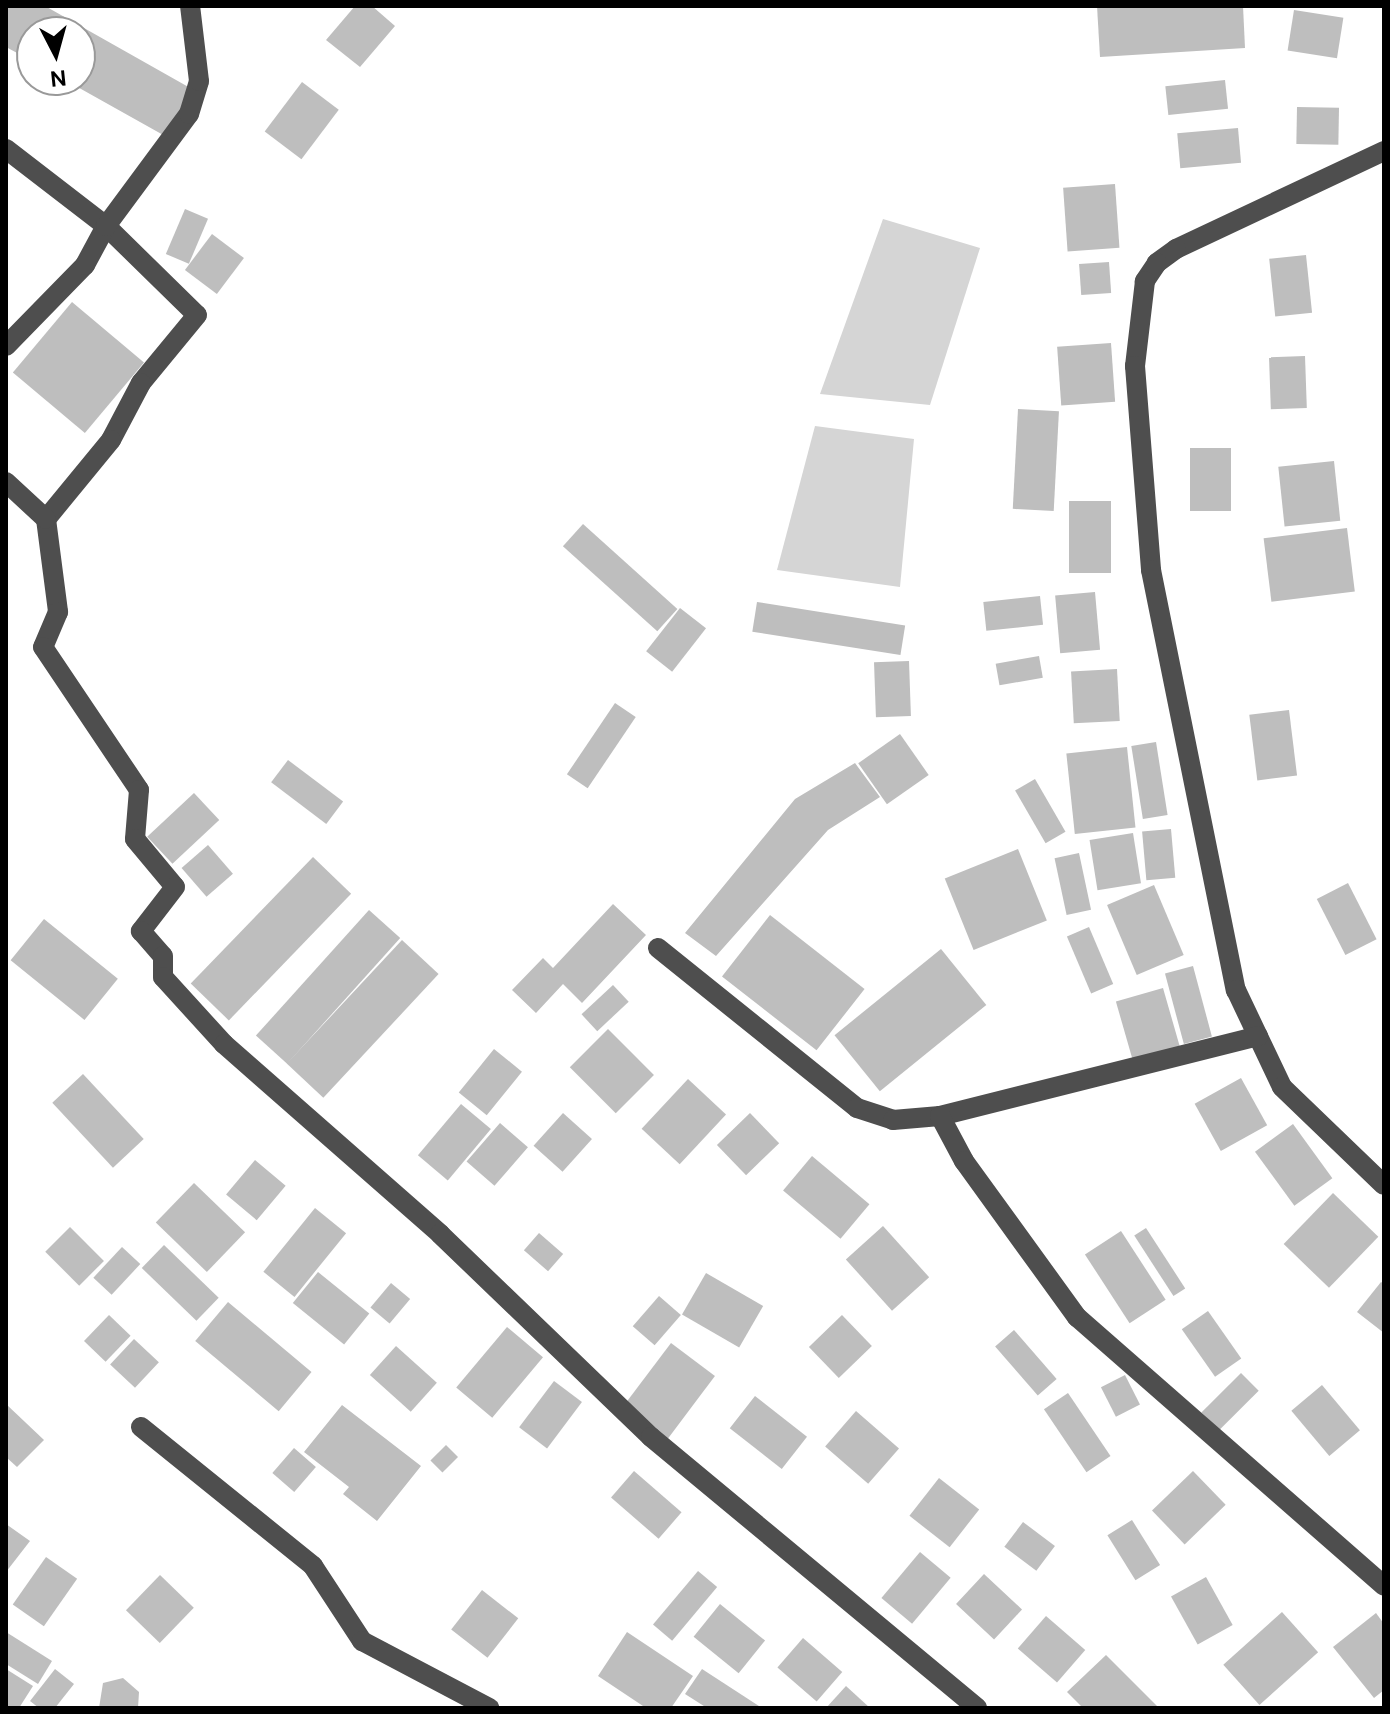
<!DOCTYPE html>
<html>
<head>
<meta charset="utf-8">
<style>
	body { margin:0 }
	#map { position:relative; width:1390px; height:1714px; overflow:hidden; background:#fff; font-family:"DM Sans",sans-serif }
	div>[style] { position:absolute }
	.green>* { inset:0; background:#d5d5d5 }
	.building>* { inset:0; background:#bebebe; transform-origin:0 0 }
	.minor>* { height:20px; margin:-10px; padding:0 10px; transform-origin:10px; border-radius:10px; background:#4e4e4e }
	span { translate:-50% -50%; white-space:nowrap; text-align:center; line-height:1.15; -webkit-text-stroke:6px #fff; paint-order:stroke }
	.frame { position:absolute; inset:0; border:8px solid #000; pointer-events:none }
	.north { position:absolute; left:16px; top:16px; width:80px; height:80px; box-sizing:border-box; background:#fff; border:2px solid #999; border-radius:50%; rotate:174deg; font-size:22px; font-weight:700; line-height:32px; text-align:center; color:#000 }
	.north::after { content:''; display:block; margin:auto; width:28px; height:36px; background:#000; clip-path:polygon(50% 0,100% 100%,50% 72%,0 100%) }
</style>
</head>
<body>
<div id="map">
	<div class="green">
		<div style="clip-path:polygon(883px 219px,980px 248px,930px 405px,820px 394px)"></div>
		<div style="clip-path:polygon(815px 426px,914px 439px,900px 587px,777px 570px)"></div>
	</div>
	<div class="building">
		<div style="clip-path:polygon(6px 6px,45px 6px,192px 89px,165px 136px,65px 80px,80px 80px,80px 32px,32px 32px,32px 61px,6px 47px)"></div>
		<div style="clip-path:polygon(355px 6px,372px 6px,395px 26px,360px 67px,326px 40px)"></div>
		<div style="clip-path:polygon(1097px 6px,1243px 6px,1245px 48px,1100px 57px)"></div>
		<div style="left:1294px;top:10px;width:50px;height:41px;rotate:9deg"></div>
		<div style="left:1225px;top:80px;width:29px;height:60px;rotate:84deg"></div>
		<div style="left:302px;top:82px;width:46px;height:62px;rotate:37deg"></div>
		<div style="left:1297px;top:107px;width:42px;height:37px;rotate:1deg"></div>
		<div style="left:1238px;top:128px;width:35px;height:61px;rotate:85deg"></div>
		<div style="left:1115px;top:184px;width:64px;height:52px;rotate:86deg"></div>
		<div style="left:185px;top:209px;width:25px;height:49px;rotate:23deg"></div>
		<div style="left:212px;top:234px;width:40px;height:45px;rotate:37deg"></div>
		<div style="left:1306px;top:255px;width:58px;height:37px;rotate:84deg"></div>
		<div style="left:1109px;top:262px;width:31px;height:30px;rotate:86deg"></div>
		<div style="left:72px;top:302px;width:94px;height:92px;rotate:40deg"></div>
		<div style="left:1111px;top:343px;width:59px;height:54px;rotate:86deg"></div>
		<div style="left:1305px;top:356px;width:52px;height:36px;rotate:88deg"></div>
		<div style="left:1018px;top:409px;width:41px;height:100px;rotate:3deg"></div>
		<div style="left:1190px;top:448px;width:41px;height:63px"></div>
		<div style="left:1334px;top:461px;width:60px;height:56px;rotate:84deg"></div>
		<div style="left:1069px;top:501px;width:42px;height:72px"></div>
		<div style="left:583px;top:524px;width:127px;height:30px;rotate:42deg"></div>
		<div style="left:1347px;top:528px;width:64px;height:84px;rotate:83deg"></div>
		<div style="left:1095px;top:592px;width:58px;height:40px;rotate:85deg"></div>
		<div style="left:1040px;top:596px;width:29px;height:57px;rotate:84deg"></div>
		<div style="left:757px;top:602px;width:150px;height:30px;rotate:9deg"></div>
		<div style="left:680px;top:608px;width:33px;height:55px;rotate:38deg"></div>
		<div style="left:1039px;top:656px;width:22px;height:44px;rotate:80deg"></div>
		<div style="left:909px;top:661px;width:55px;height:35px;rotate:88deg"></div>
		<div style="left:1117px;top:669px;width:52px;height:46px;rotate:87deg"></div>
		<div style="left:615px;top:703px;width:25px;height:86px;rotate:34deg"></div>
		<div style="left:1289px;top:710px;width:66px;height:40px;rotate:83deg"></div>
		<div style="left:900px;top:734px;width:50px;height:51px;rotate:55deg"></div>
		<div style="left:1156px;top:742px;width:74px;height:25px;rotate:81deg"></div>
		<div style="left:1127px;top:747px;width:81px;height:61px;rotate:84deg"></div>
		<div style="left:288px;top:760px;width:69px;height:28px;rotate:37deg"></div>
		<div style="clip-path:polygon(855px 763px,880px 797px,828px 830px,716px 956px,685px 933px,795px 799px)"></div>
		<div style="left:1035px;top:779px;width:61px;height:23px;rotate:60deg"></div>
		<div style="left:194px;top:793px;width:37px;height:64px;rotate:47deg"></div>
		<div style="left:1171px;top:829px;width:49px;height:29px;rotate:85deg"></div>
		<div style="left:1133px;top:833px;width:51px;height:44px;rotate:81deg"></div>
		<div style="left:208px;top:845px;width:38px;height:35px;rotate:49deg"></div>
		<div style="left:1018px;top:849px;width:77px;height:79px;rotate:68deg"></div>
		<div style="left:1079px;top:853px;width:58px;height:25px;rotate:78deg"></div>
		<div style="left:313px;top:857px;width:53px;height:176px;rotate:44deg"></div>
		<div style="left:1348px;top:883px;width:63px;height:35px;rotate:63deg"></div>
		<div style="left:1154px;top:885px;width:76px;height:51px;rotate:67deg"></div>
		<div style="clip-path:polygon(613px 904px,646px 935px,582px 1003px,563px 984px,536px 1013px,512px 990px,543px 958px,553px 968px)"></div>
		<div style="left:369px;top:910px;width:42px;height:169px;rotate:42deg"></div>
		<div style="left:770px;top:915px;width:120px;height:78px;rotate:38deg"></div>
		<div style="left:44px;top:919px;width:95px;height:53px;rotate:39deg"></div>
		<div style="left:1089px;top:927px;width:62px;height:24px;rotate:67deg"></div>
		<div style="left:402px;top:940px;width:50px;height:169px;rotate:43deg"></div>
		<div style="left:941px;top:949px;width:72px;height:137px;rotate:51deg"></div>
		<div style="left:1193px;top:966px;width:73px;height:29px;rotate:75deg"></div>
		<div style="left:613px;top:985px;width:23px;height:43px;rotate:47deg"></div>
		<div style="left:1163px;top:988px;width:63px;height:49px;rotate:74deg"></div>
		<div style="left:608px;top:1029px;width:65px;height:54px;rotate:45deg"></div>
		<div style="left:494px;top:1049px;width:36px;height:56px;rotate:39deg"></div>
		<div style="left:83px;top:1074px;width:89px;height:42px;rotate:47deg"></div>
		<div style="left:1241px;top:1078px;width:54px;height:53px;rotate:61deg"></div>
		<div style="left:688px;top:1079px;width:52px;height:68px;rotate:43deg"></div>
		<div style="left:461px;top:1104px;width:39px;height:67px;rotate:40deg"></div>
		<div style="left:563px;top:1113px;width:39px;height:44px;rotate:42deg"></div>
		<div style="left:750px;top:1113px;width:42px;height:46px;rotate:46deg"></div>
		<div style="left:500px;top:1123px;width:37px;height:51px;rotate:41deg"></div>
		<div style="left:1293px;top:1124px;width:67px;height:47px;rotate:54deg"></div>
		<div style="left:812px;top:1156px;width:75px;height:45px;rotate:40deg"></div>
		<div style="left:255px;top:1160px;width:40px;height:45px;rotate:40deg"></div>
		<div style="left:194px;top:1183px;width:71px;height:55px;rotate:44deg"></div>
		<div style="left:1333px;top:1193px;width:63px;height:71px;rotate:44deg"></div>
		<div style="left:315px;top:1208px;width:40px;height:82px;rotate:39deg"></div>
		<div style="left:883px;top:1226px;width:69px;height:50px;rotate:48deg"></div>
		<div style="left:70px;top:1227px;width:48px;height:35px;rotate:45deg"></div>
		<div style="left:1146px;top:1228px;width:72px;height:14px;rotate:57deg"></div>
		<div style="left:1121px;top:1231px;width:82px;height:43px;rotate:57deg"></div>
		<div style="left:539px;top:1233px;width:32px;height:23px;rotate:41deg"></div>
		<div style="left:164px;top:1245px;width:76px;height:32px;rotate:44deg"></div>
		<div style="left:122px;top:1247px;width:25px;height:42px;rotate:43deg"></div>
		<div style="left:318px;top:1272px;width:66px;height:40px;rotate:39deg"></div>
		<div style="left:706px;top:1273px;width:66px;height:48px;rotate:30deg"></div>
		<div style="clip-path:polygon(1381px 1282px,1384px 1284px,1384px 1333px,1357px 1312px)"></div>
		<div style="left:391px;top:1283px;width:25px;height:32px;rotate:40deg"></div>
		<div style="left:659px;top:1296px;width:29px;height:40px;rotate:41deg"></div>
		<div style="left:228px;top:1302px;width:109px;height:51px;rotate:40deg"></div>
		<div style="left:1208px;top:1311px;width:58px;height:32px;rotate:55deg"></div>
		<div style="left:109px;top:1315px;width:30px;height:36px;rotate:44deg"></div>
		<div style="left:842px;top:1315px;width:43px;height:46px;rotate:46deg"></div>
		<div style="left:507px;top:1327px;width:47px;height:79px;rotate:40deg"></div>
		<div style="left:1014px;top:1330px;width:65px;height:25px;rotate:49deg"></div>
		<div style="left:134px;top:1339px;width:34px;height:35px;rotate:43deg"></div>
		<div style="left:671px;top:1343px;width:55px;height:78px;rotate:37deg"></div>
		<div style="left:396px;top:1346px;width:55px;height:39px;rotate:42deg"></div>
		<div style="left:1241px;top:1373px;width:25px;height:56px;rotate:45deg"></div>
		<div style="left:1125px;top:1375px;width:33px;height:27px;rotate:63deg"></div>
		<div style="left:554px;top:1381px;width:35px;height:58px;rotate:37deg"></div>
		<div style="left:1322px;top:1385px;width:59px;height:40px;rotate:50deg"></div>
		<div style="left:1068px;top:1393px;width:76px;height:29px;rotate:56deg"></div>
		<div style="left:755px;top:1396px;width:66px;height:41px;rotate:38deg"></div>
		<div style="clip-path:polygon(6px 1404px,44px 1440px,17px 1467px,6px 1457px)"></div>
		<div style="clip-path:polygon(342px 1405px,421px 1466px,377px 1521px,343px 1494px,349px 1487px,304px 1452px)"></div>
		<div style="left:856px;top:1411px;width:57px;height:47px;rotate:41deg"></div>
		<div style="left:446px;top:1445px;width:17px;height:22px;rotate:45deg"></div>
		<div style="left:294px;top:1448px;width:29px;height:33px;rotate:41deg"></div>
		<div style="left:634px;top:1471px;width:63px;height:35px;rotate:41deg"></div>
		<div style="left:1193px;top:1471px;width:47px;height:57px;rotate:46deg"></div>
		<div style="left:939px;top:1478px;width:51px;height:48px;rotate:38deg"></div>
		<div style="left:1132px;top:1520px;width:53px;height:29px;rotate:58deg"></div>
		<div style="left:1023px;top:1522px;width:40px;height:31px;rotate:37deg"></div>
		<div style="clip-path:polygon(6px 1524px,30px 1541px,6px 1572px)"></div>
		<div style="left:920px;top:1552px;width:40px;height:60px;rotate:40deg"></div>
		<div style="left:46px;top:1557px;width:38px;height:58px;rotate:35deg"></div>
		<div style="left:698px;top:1571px;width:25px;height:70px;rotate:40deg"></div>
		<div style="left:984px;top:1574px;width:52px;height:41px;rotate:43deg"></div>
		<div style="left:160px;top:1575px;width:47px;height:49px;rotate:44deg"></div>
		<div style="left:1206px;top:1577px;width:55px;height:40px;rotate:61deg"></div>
		<div style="left:482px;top:1590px;width:46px;height:50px;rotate:38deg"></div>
		<div style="left:720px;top:1604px;width:58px;height:42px;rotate:39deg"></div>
		<div style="left:1282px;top:1612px;width:54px;height:79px;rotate:48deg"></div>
		<div style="clip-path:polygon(1376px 1613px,1384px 1624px,1384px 1690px,1374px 1698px,1333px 1647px)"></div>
		<div style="left:1046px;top:1616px;width:52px;height:43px;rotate:41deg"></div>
		<div style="clip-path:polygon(6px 1632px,52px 1661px,38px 1684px,6px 1664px)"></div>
		<div style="clip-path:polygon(627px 1632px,693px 1676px,671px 1708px,646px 1708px,598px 1676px)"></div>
		<div style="left:803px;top:1638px;width:52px;height:39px;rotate:41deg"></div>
		<div style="clip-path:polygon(1106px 1655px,1159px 1708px,1083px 1708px,1067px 1692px)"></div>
		<div style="clip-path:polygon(6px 1669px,33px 1686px,19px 1708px,6px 1708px)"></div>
		<div style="clip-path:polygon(55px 1669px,74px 1684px,55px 1708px,39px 1708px,30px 1701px)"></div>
		<div style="clip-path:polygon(702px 1669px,762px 1708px,707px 1708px,685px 1694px)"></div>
		<div style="clip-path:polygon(123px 1678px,139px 1692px,138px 1708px,99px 1708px,103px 1683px)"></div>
		<div style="clip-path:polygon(846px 1686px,870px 1708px,826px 1708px)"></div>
	</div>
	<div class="minor">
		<div style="left:6px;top:149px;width:126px;rotate:37.6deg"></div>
		<div style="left:106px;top:226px;width:127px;rotate:44.4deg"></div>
		<div style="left:197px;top:315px;width:88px;rotate:129.5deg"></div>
		<div style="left:141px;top:383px;width:64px;rotate:117.8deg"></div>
		<div style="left:111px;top:440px;width:102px;rotate:129.4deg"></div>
		<div style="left:46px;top:519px;width:94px;rotate:82.6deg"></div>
		<div style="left:58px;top:612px;width:38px;rotate:113deg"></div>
		<div style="left:43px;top:647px;width:172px;rotate:56.1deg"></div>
		<div style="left:139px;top:790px;width:49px;rotate:94.7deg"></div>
		<div style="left:135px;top:839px;width:62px;rotate:50.2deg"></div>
		<div style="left:175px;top:887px;width:56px;rotate:127.7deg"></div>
		<div style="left:141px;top:931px;width:33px;rotate:49deg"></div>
		<div style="left:163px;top:956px;width:21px;rotate:90deg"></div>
		<div style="left:163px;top:977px;width:91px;rotate:47.7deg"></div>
		<div style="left:224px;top:1044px;width:288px;rotate:41.3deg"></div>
		<div style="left:440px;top:1234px;width:293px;rotate:43.9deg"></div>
		<div style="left:651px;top:1437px;width:424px;rotate:39.7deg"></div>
		<div style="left:1384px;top:151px;width:230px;rotate:154.8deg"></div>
		<div style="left:1176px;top:249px;width:24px;rotate:144deg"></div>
		<div style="left:1157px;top:263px;width:22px;rotate:124deg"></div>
		<div style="left:1145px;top:281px;width:86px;rotate:96.7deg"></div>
		<div style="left:1135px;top:366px;width:205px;rotate:85.5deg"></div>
		<div style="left:1151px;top:570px;width:429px;rotate:78.6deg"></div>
		<div style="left:1236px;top:990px;width:107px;rotate:64.6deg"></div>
		<div style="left:1282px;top:1087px;width:141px;rotate:43.9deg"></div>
		<div style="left:6px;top:346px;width:113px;rotate:-45.7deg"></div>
		<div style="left:85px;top:265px;width:44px;rotate:-61.7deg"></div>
		<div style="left:106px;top:226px;width:139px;rotate:-53.5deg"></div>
		<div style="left:189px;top:114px;width:34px;rotate:-73deg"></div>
		<div style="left:199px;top:81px;width:76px;rotate:-96.8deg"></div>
		<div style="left:6px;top:482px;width:54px;rotate:42.8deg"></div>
		<div style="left:658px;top:948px;width:255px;rotate:38.8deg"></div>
		<div style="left:857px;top:1108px;width:38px;rotate:18deg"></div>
		<div style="left:893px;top:1120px;width:47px;rotate:-4.9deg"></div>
		<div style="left:940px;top:1116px;width:328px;rotate:-14.1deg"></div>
		<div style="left:940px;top:1116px;width:51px;rotate:61.9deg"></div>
		<div style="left:964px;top:1161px;width:193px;rotate:54.1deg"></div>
		<div style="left:1077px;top:1317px;width:408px;rotate:41.2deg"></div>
		<div style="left:141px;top:1427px;width:221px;rotate:38.9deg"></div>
		<div style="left:313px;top:1566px;width:90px;rotate:56.8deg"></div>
		<div style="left:362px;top:1641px;width:144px;rotate:27.8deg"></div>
	</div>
	<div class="frame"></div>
	<div class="north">N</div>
</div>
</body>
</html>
